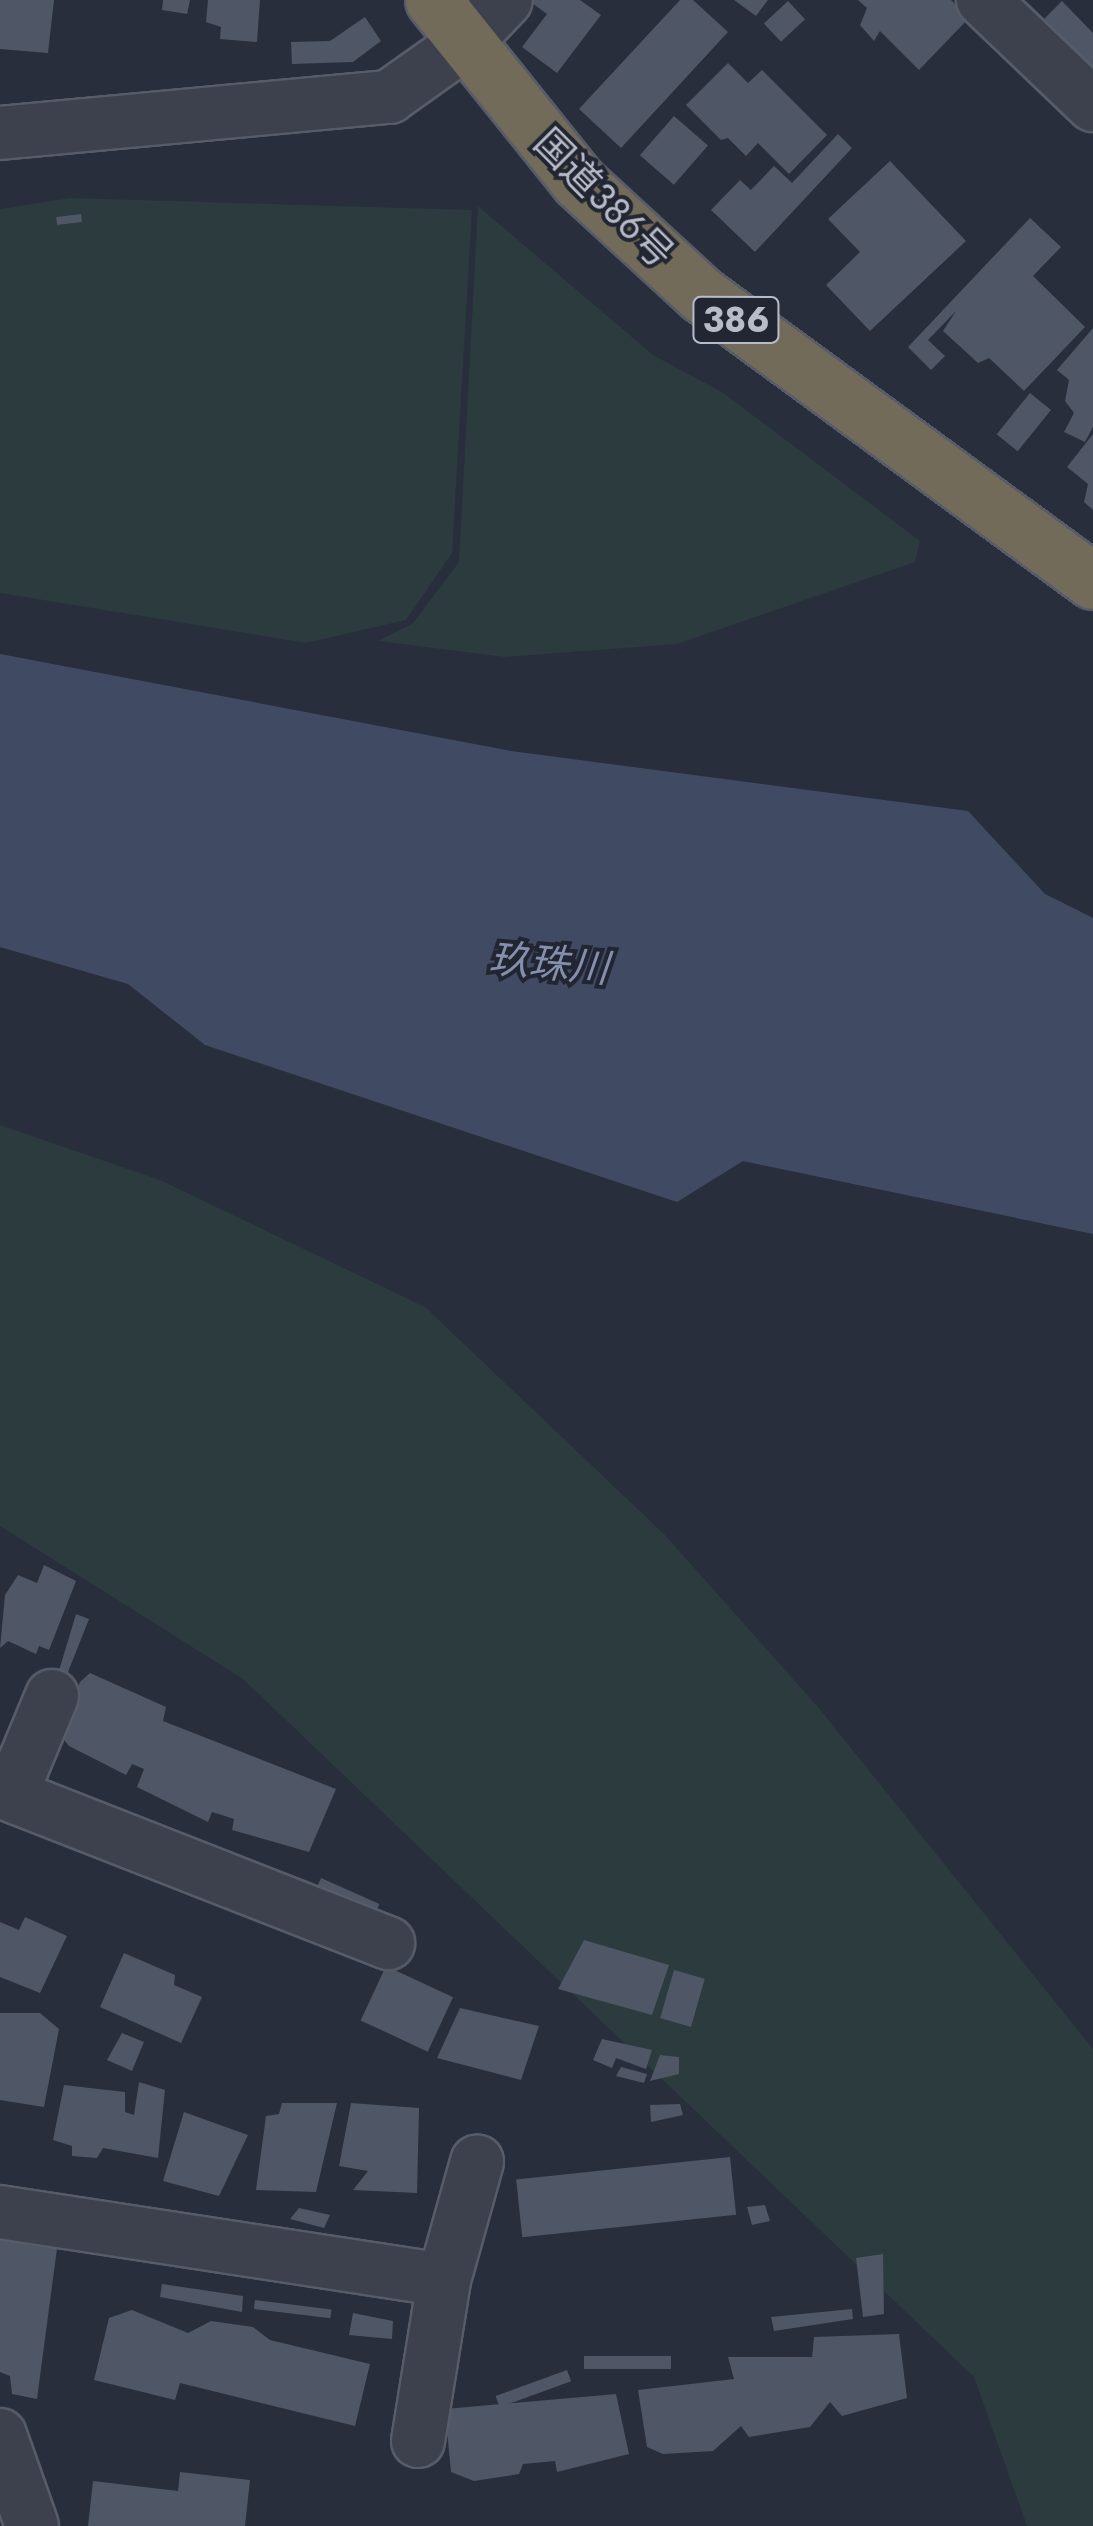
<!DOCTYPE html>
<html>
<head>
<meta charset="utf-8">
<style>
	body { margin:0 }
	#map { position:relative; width:1093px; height:2526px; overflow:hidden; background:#282e3c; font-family:Jost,"Noto Sans JP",sans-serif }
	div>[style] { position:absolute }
	.green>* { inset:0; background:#2b3b3e }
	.water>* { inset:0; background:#404b63 }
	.building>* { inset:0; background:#4f5665; transform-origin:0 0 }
	.roads { filter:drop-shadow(2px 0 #575c68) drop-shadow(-2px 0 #575c68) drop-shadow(0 2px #575c68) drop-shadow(0 -2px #575c68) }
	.street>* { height:52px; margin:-26px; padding:0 26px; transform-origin:26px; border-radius:26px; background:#3c414d }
	.highway>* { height:55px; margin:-27.5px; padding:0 27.5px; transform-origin:27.5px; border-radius:27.5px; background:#726b5a }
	span { translate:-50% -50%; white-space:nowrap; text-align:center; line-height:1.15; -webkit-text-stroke:8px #212632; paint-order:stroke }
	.shield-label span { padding:2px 8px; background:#212632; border:2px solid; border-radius:8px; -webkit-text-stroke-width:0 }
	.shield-label { font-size:35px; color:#b8bcc8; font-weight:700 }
	.street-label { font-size:38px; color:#b8bcc8 }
	.water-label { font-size:40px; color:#848fab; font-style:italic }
</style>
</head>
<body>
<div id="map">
	<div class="green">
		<div style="clip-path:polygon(71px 198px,472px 210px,452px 553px,406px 620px,306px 643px,0 593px,0 209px)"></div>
		<div style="clip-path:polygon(478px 206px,653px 355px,722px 392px,920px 541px,915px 562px,677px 644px,505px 657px,378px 641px,413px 623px,459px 562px)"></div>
		<div style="clip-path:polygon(0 1125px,160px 1180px,425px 1307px,664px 1534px,818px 1707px,1093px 2049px,1093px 2526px,1027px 2526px,974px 2377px,243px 1679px,0 1526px)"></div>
	</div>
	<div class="water">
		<div style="clip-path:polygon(0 654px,511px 751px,968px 811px,1045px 894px,1093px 918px,1093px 1234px,743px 1161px,677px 1202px,205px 1045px,128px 984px,0 947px)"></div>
	</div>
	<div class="building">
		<div style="clip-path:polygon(0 0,54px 0,48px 53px,0 49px)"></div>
		<div style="clip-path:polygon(163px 0,190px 0,187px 14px,162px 10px)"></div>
		<div style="clip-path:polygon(208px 0,260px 0,257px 42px,220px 39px,221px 27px,206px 22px)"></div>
		<div style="clip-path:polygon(528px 0,580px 0,601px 15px,557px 73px,522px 47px,547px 14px)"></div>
		<div style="clip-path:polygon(680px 0,693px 0,728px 32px,621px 148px,579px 109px)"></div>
		<div style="clip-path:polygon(734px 0,768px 0,756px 16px)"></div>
		<div style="clip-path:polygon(858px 0,951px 0,969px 18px,919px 70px,880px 31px,874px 41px,860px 25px,867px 8px)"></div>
		<div style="left:788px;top:1px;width:25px;height:33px;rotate:47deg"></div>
		<div style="clip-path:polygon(1062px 1px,1093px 33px,1093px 74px,1042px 21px)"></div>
		<div style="clip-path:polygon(365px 17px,381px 41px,353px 62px,292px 64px,291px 42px,330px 41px)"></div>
		<div style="clip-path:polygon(728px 63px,748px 83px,762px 70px,827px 135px,789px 174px,758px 143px,746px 156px,728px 138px,721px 140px,686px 105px)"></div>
		<div style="left:674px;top:116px;width:45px;height:52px;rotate:41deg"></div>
		<div style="clip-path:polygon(838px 134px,852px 148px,755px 252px,711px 210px,740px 180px,751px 190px,774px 166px,792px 183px)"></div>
		<div style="clip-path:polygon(890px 161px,966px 241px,870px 331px,826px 285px,860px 252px,828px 219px)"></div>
		<div style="left:81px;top:214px;width:8px;height:25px;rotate:83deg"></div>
		<div style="clip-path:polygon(1030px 218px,1061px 247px,1033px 276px,1085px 327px,1024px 391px,989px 358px,978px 363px,943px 331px,956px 311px,928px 340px,945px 356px,931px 370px,908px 347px)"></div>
		<div style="clip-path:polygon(1093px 328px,1093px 427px,1085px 442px,1064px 432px,1074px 413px,1065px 401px,1069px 380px,1057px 370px)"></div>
		<div style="left:1030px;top:393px;width:27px;height:53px;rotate:39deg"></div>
		<div style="clip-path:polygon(1093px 434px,1093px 510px,1084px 502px,1088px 484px,1067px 467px)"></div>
		<div style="clip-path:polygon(44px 1565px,76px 1581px,49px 1650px,39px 1646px,36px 1654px,8px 1641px,0 1648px,5px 1595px,18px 1575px,37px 1583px)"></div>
		<div style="clip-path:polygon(76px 1614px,89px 1619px,66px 1677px,58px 1674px)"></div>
		<div style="clip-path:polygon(90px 1673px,166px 1707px,163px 1721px,336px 1789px,309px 1852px,232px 1830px,234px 1819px,212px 1812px,208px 1822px,137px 1787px,144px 1769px,132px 1764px,126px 1775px,69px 1746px,60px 1735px,80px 1682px)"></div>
		<div style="left:321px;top:1878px;width:64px;height:15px;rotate:24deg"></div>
		<div style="clip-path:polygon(25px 1917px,67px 1936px,40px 1993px,0 1977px,0 1922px,19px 1930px)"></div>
		<div style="clip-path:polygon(584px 1940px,669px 1965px,652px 2015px,558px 1989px)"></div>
		<div style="clip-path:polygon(124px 1953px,175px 1975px,174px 1985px,202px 1997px,181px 2043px,100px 2007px)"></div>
		<div style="left:386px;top:1966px;width:74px;height:60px;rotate:25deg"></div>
		<div style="left:674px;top:1970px;width:32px;height:50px;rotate:16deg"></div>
		<div style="clip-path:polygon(460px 2008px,539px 2026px,521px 2080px,437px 2058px)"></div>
		<div style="clip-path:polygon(0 2013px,40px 2013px,59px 2029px,44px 2107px,0 2100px)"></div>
		<div style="clip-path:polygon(122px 2033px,144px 2042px,132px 2071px,107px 2060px)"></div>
		<div style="clip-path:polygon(602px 2039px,652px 2050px,646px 2069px,616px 2058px,612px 2068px,593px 2060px)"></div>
		<div style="clip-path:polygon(660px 2055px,679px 2057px,679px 2074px,650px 2081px)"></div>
		<div style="clip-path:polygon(621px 2067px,647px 2074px,644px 2083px,616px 2076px)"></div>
		<div style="clip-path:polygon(139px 2082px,165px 2090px,158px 2158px,103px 2148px,97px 2158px,72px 2156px,72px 2146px,53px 2140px,64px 2085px,125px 2092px,125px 2112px,134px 2115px)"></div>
		<div style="clip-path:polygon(282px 2103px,337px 2103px,316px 2192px,256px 2190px,266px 2116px,279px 2114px)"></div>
		<div style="clip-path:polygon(351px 2103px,419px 2108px,417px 2193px,353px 2190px,368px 2171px,339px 2166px)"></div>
		<div style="clip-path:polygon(680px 2104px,683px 2115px,651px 2122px,650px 2105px)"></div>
		<div style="clip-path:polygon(184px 2112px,248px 2135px,219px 2196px,163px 2181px)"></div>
		<div style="left:730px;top:2157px;width:58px;height:215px;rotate:84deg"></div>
		<div style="clip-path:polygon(765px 2205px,770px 2221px,752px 2225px,747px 2207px)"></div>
		<div style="clip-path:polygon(299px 2208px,330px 2215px,324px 2228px,290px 2219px)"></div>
		<div style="clip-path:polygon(0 2231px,58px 2241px,37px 2399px,12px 2394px,10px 2376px,0 2372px)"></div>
		<div style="clip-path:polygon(883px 2254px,884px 2314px,863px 2317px,856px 2258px)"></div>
		<div style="clip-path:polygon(162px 2284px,243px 2296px,242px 2312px,160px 2297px)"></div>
		<div style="left:255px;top:2300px;width:77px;height:9px;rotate:7deg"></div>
		<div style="clip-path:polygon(852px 2309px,853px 2319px,774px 2331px,771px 2317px)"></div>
		<div style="clip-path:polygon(132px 2310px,188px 2333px,211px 2321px,253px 2327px,270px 2340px,370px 2364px,355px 2426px,180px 2383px,175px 2400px,94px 2380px,109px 2318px)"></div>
		<div style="clip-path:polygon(353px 2313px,393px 2321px,392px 2339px,349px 2335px)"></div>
		<div style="clip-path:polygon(899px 2334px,907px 2398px,842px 2416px,830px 2402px,810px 2427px,749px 2437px,741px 2426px,713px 2451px,663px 2454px,647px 2447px,638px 2390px,734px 2379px,728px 2357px,812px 2357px,814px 2337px)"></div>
		<div style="left:671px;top:2356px;width:13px;height:87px;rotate:90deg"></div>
		<div style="left:567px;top:2370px;width:12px;height:76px;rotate:70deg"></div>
		<div style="clip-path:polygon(616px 2394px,629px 2454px,557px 2472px,555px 2461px,523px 2464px,519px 2474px,474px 2481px,451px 2472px,445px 2409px)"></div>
		<div style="clip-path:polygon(180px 2472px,250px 2480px,245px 2526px,88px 2526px,93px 2481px,178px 2491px)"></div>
	</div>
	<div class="roads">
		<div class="street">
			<div style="left:983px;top:0;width:152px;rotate:43.7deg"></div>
			<div style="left:0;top:133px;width:391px;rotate:-5.3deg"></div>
			<div style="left:389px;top:97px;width:93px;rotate:-35.4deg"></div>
			<div style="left:465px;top:43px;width:59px;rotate:-46.4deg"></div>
			<div style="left:0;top:1791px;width:417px;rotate:21.4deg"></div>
			<div style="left:12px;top:1792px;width:104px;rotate:-67.4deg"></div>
			<div style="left:0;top:2212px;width:449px;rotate:8.7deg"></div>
			<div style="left:0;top:2435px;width:96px;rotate:70.6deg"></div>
			<div style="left:418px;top:2441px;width:163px;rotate:-80.8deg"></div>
			<div style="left:444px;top:2280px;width:123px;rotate:-74.4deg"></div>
		</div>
		<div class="highway">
			<div style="left:433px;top:0;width:233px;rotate:51.3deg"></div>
			<div style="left:579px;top:182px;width:167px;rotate:42.6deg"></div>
			<div style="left:702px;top:295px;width:484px;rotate:36.2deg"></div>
		</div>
	</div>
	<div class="shield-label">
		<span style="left:736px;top:320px">386</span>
	</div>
	<div class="street-label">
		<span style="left:604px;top:198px;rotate:45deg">国道386号</span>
	</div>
	<div class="water-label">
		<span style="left:549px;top:963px;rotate:5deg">玖珠川</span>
	</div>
</div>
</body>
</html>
